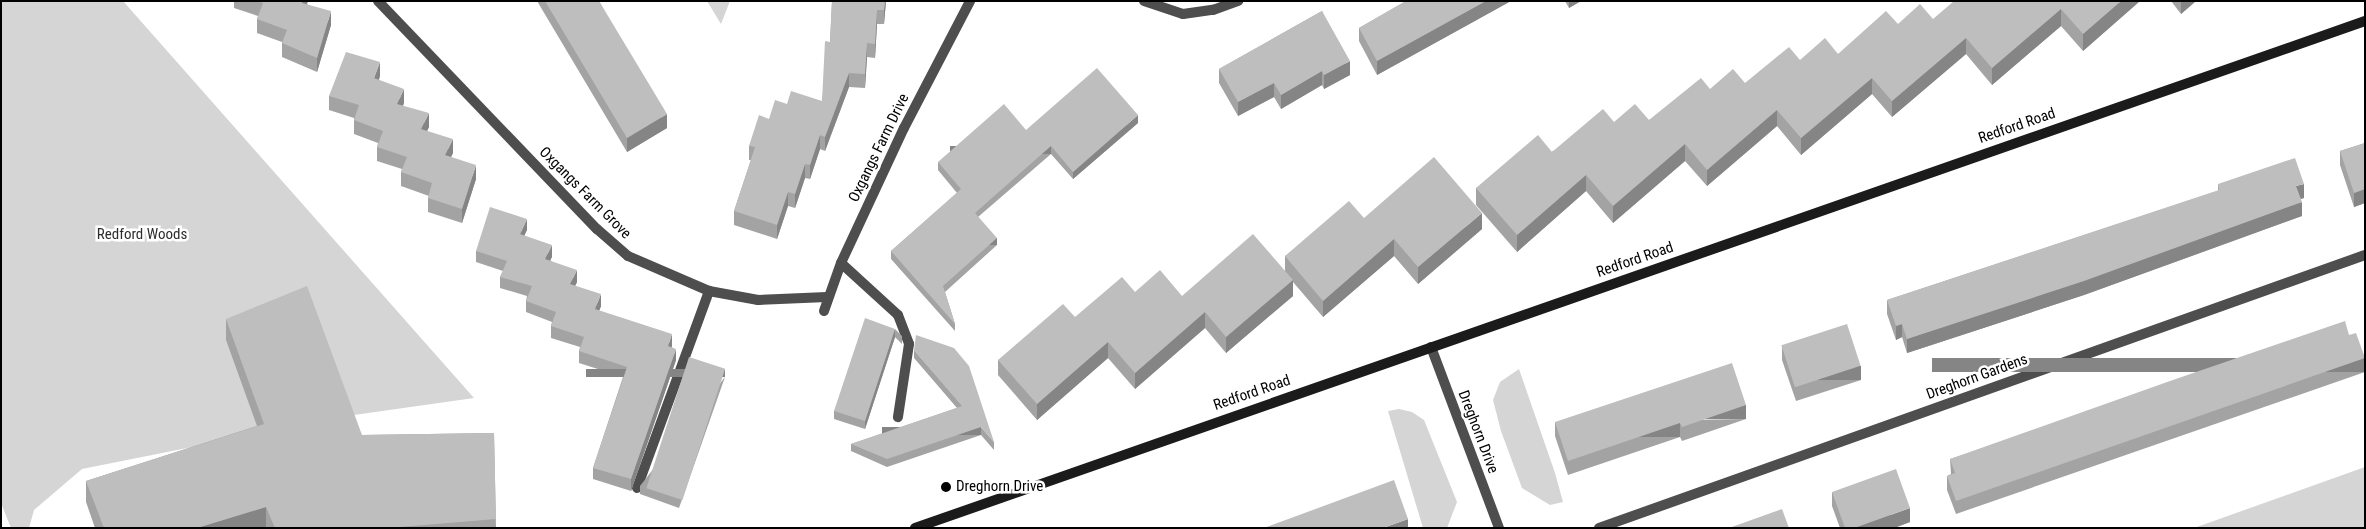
<!DOCTYPE html>
<html>
<head>
<meta charset="utf-8">
<style>
	body { margin:0 }
	#map { position:relative; width:2366px; height:529px; overflow:hidden; background:#fff; font-family:"Roboto Condensed",sans-serif }
	div>[style] { position:absolute }
	.green>* { inset:0; background:#d5d5d5 }
	.service>* { height:10px; margin:-5px; padding:0 5px; transform-origin:5px; border-radius:5px; background:#4e4e4e }
	.minor>* { height:10px; margin:-5px; padding:0 5px; transform-origin:5px; border-radius:5px; background:#4e4e4e }
	.secondary>* { height:10px; margin:-5px; padding:0 5px; transform-origin:5px; border-radius:5px; background:#1b1b1b }
	.wall>* { inset:0; background:#a3a3a3 }
	.shaded-wall>* { inset:0; background:#858585; transform-origin:0 0 }
	.building>* { inset:0; background:#bebebe; transform-origin:0 0 }
	.dots>* { width:14px; height:14px; translate:-50% -50%; box-sizing:border-box; border:2px solid #fff; border-radius:50% }
	span { translate:-50% -50%; white-space:nowrap; text-align:center; line-height:1.15; -webkit-text-stroke:5px #fff; paint-order:stroke }
	.street-label { font-size:15px; color:#000 }
	.park-label { font-size:15px; color:#2c2c2c }
	.poi-label { font-size:15px; color:#000 }
	.left { translate:0 -50%; text-align:left }
	.frame { position:absolute; inset:0; border:2px solid #000; pointer-events:none }
</style>
</head>
<body>
<div id="map">
	<div class="green">
		<div style="clip-path:polygon(1px 1px,123px 1px,474px 398px,347px 416px,82px 469px,34px 510px,29px 528px,11px 528px,1px 503px)"></div>
		<div style="clip-path:polygon(707px 1px,730px 1px,721px 24px)"></div>
		<div style="clip-path:polygon(1519px 369px,1555px 473px,1563px 502px,1550px 505px,1522px 488px,1501px 431px,1493px 400px,1500px 382px)"></div>
		<div style="clip-path:polygon(1399px 409px,1412px 412px,1424px 420px,1457px 502px,1447px 528px,1423px 528px,1388px 411px)"></div>
		<div style="clip-path:polygon(2365px 467px,2365px 528px,2194px 528px)"></div>
	</div>
	<div class="service">
		<div style="left:841px;top:263px;width:77px;rotate:42.4deg"></div>
		<div style="left:898px;top:315px;width:31px;rotate:69deg"></div>
		<div style="left:909px;top:344px;width:74px;rotate:98.6deg"></div>
		<div style="left:637px;top:488px;width:210px;rotate:-69.9deg"></div>
	</div>
	<div class="minor">
		<div style="left:378px;top:1px;width:316px;rotate:46.2deg"></div>
		<div style="left:597px;top:229px;width:41px;rotate:41.1deg"></div>
		<div style="left:628px;top:256px;width:88px;rotate:23.4deg"></div>
		<div style="left:709px;top:291px;width:50px;rotate:10.4deg"></div>
		<div style="left:758px;top:300px;width:69px;rotate:-2.5deg"></div>
		<div style="left:1144px;top:1px;width:41px;rotate:18.4deg"></div>
		<div style="left:1183px;top:14px;width:30px;rotate:-8deg"></div>
		<div style="left:1213px;top:10px;width:27px;rotate:-20deg"></div>
		<div style="left:824px;top:311px;width:51px;rotate:-70.5deg"></div>
		<div style="left:841px;top:263px;width:149px;rotate:-65deg"></div>
		<div style="left:904px;top:128px;width:143px;rotate:-62.5deg"></div>
		<div style="left:1431px;top:347px;width:193px;rotate:69.4deg"></div>
		<div style="left:1599px;top:528px;width:813px;rotate:-19.62deg"></div>
	</div>
	<div class="secondary">
		<div style="left:915px;top:528px;width:1536px;rotate:-19.27deg"></div>
	</div>
	<div class="wall">
		<div style="clip-path:polygon(234px 1px,308px 1px,307px 4px,331px 25px,317px 72px,282px 57px,282px 42px,257px 33px,257px 19px,258px 16px,234px 8px)"></div>
		<div style="clip-path:polygon(537px 1px,599px 1px,667px 128px,627px 152px)"></div>
		<div style="clip-path:polygon(832px 1px,886px 1px,884px 24px,877px 24px,875px 58px,867px 57px,865px 88px,849px 87px,825px 151px,820px 149px,810px 179px,805px 178px,795px 208px,788px 206px,777px 239px,734px 225px,734px 211px,751px 160px,749px 160px,749px 146px,769px 119px,787px 104px,822px 101px,830px 42px)"></div>
		<div style="clip-path:polygon(1406px 1px,1511px 1px,1377px 75px,1359px 41px,1359px 28px)"></div>
		<div style="clip-path:polygon(1565px 1px,1581px 1px,1569px 8px)"></div>
		<div style="clip-path:polygon(2140px 1px,2083px 51px,2061px 26px,1992px 85px,1966px 54px,1892px 117px,1872px 94px,1801px 155px,1777px 126px,1707px 186px,1685px 161px,1613px 223px,1586px 191px,1517px 252px,1476px 205px,1476px 188px,1614px 122px,1649px 120px,1710px 89px,1745px 83px,1800px 60px,1838px 54px,1898px 24px,1933px 19px)"></div>
		<div style="clip-path:polygon(2171px 1px,2196px 1px,2181px 14px)"></div>
		<div style="clip-path:polygon(1322px 11px,1350px 75px,1324px 89px,1322px 85px,1281px 109px,1274px 97px,1238px 116px,1219px 83px,1219px 69px)"></div>
		<div style="clip-path:polygon(380px 76px,379px 80px,404px 103px,403px 106px,429px 127px,427px 131px,453px 153px,451px 157px,476px 179px,462px 223px,428px 212px,428px 198px,429px 196px,401px 186px,401px 172px,402px 169px,377px 161px,377px 147px,378px 143px,354px 134px,354px 118px,329px 110px,329px 96px)"></div>
		<div style="clip-path:polygon(1138px 123px,1073px 179px,1051px 154px,978px 217px,997px 245px,945px 292px,955px 324px,955px 331px,891px 259px,891px 251px,957px 193px,938px 170px,938px 162px)"></div>
		<div style="clip-path:polygon(2365px 143px,2365px 203px,2354px 207px,2340px 165px,2340px 151px)"></div>
		<div style="clip-path:polygon(2218px 184px,2304px 198px,2300px 199px,2302px 216px,2084px 295px,1907px 353px,1902px 337px,1896px 340px,1887px 314px,1887px 300px,2218px 191px)"></div>
		<div style="clip-path:polygon(1364px 218px,1482px 229px,1418px 284px,1394px 256px,1323px 317px,1293px 282px,1293px 296px,1226px 353px,1205px 328px,1135px 389px,1108px 358px,1037px 420px,998px 375px,998px 360px,1075px 317px,1135px 292px,1182px 296px,1285px 271px,1285px 256px)"></div>
		<div style="clip-path:polygon(527px 230px,524px 235px,552px 257px,550px 260px,577px 282px,575px 286px,601px 306px,599px 311px,672px 345px,672px 347px,676px 360px,631px 491px,593px 479px,593px 468px,623px 377px,579px 363px,579px 351px,580px 347px,551px 338px,551px 326px,552px 322px,526px 312px,526px 301px,527px 296px,500px 288px,500px 277px,503px 271px,476px 262px,476px 251px)"></div>
		<div style="clip-path:polygon(226px 319px,362px 435px,494px 433px,496px 528px,95px 528px,86px 502px,86px 481px,257px 426px,226px 340px)"></div>
		<div style="clip-path:polygon(895px 329px,902px 336px,902px 344px,895px 337px,865px 429px,834px 419px,834px 411px)"></div>
		<div style="clip-path:polygon(2349px 335px,2365px 372px,1956px 514px,1947px 490px,1947px 476px,1951px 474px,1950px 459px)"></div>
		<div style="clip-path:polygon(1782px 346px,1861px 380px,1796px 401px,1782px 360px)"></div>
		<div style="clip-path:polygon(914px 350px,994px 442px,994px 450px,981px 435px,887px 467px,851px 451px,851px 444px,957px 408px,914px 358px)"></div>
		<div style="clip-path:polygon(725px 377px,679px 508px,640px 494px,640px 486px)"></div>
		<div style="clip-path:polygon(1746px 419px,1682px 441px,1680px 437px,1568px 475px,1555px 436px,1555px 422px)"></div>
		<div style="clip-path:polygon(1832px 492px,1910px 522px,1894px 528px,1840px 528px,1832px 506px)"></div>
	</div>
	<div class="shaded-wall">
		<div style="clip-path:polygon(302px 1px,308px 1px,302px 17px)"></div>
		<div style="clip-path:polygon(885px 1px,886px 1px,884px 24px,884px 10px)"></div>
		<div style="clip-path:polygon(1486px 1px,1511px 1px,1377px 75px,1377px 61px)"></div>
		<div style="clip-path:polygon(1569px 1px,1581px 1px,1569px 8px)"></div>
		<div style="clip-path:polygon(2121px 1px,2140px 1px,2083px 51px,2083px 34px)"></div>
		<div style="clip-path:polygon(2181px 1px,2196px 1px,2181px 14px)"></div>
		<div style="clip-path:polygon(2061px 9px,2061px 26px,1992px 85px,1992px 68px)"></div>
		<div style="clip-path:polygon(877px 10px,877px 24px,875px 58px,875px 44px)"></div>
		<div style="clip-path:polygon(331px 11px,331px 25px,317px 72px,317px 58px)"></div>
		<div style="clip-path:polygon(1966px 38px,1966px 54px,1892px 117px,1892px 101px)"></div>
		<div style="clip-path:polygon(867px 43px,867px 57px,865px 88px,865px 74px)"></div>
		<div style="clip-path:polygon(1350px 61px,1350px 75px,1324px 89px,1324px 75px)"></div>
		<div style="clip-path:polygon(380px 62px,380px 76px,374px 92px,374px 78px)"></div>
		<div style="clip-path:polygon(1322px 71px,1322px 85px,1281px 109px,1281px 95px)"></div>
		<div style="clip-path:polygon(849px 73px,849px 87px,825px 151px,825px 137px)"></div>
		<div style="clip-path:polygon(1872px 78px,1872px 94px,1801px 155px,1801px 138px)"></div>
		<div style="clip-path:polygon(1274px 83px,1274px 97px,1238px 116px,1238px 102px)"></div>
		<div style="clip-path:polygon(404px 89px,404px 103px,397px 118px,397px 104px)"></div>
		<div style="clip-path:polygon(1777px 110px,1777px 126px,1707px 186px,1707px 170px)"></div>
		<div style="clip-path:polygon(429px 113px,429px 127px,421px 143px,421px 129px)"></div>
		<div style="clip-path:polygon(667px 114px,667px 128px,627px 152px,627px 138px)"></div>
		<div style="clip-path:polygon(1138px 115px,1138px 123px,1073px 179px,1073px 172px)"></div>
		<div style="clip-path:polygon(820px 135px,820px 149px,810px 179px,810px 165px)"></div>
		<div style="clip-path:polygon(453px 139px,453px 153px,445px 169px,445px 155px)"></div>
		<div style="clip-path:polygon(1685px 144px,1685px 161px,1613px 223px,1613px 206px)"></div>
		<div style="left:1051px;top:146px;width:8px;height:101px;rotate:90deg"></div>
		<div style="clip-path:polygon(805px 164px,805px 178px,795px 208px,795px 194px)"></div>
		<div style="clip-path:polygon(476px 165px,476px 179px,462px 223px,462px 209px)"></div>
		<div style="clip-path:polygon(1586px 175px,1586px 191px,1517px 252px,1517px 235px)"></div>
		<div style="clip-path:polygon(2304px 184px,2304px 198px,2296px 200px,2296px 186px)"></div>
		<div style="clip-path:polygon(2365px 189px,2365px 203px,2354px 207px,2354px 193px)"></div>
		<div style="clip-path:polygon(788px 192px,788px 206px,777px 239px,777px 225px)"></div>
		<div style="clip-path:polygon(2302px 202px,2302px 216px,2084px 295px,1907px 353px,1907px 339px)"></div>
		<div style="clip-path:polygon(1482px 213px,1482px 229px,1418px 284px,1418px 267px)"></div>
		<div style="clip-path:polygon(527px 219px,527px 230px,520px 245px,520px 234px)"></div>
		<div style="left:997px;top:238px;width:7px;height:72px;rotate:90deg"></div>
		<div style="clip-path:polygon(1394px 239px,1394px 256px,1323px 317px,1323px 301px)"></div>
		<div style="clip-path:polygon(552px 245px,552px 257px,545px 270px,545px 259px)"></div>
		<div style="clip-path:polygon(577px 270px,577px 282px,570px 296px,570px 284px)"></div>
		<div style="clip-path:polygon(1293px 280px,1293px 296px,1226px 353px,1226px 337px)"></div>
		<div style="clip-path:polygon(601px 294px,601px 306px,595px 321px,595px 309px)"></div>
		<div style="clip-path:polygon(1205px 312px,1205px 328px,1135px 389px,1135px 373px)"></div>
		<div style="clip-path:polygon(1902px 324px,1902px 337px,1896px 340px,1896px 326px)"></div>
		<div style="clip-path:polygon(895px 329px,895px 337px,865px 429px,865px 421px)"></div>
		<div style="clip-path:polygon(672px 334px,672px 345px,668px 357px,668px 346px)"></div>
		<div style="clip-path:polygon(1108px 342px,1108px 358px,1037px 420px,1037px 404px)"></div>
		<div style="clip-path:polygon(676px 349px,676px 360px,631px 491px,631px 479px)"></div>
		<div style="left:2365px;top:358px;width:14px;height:433px;rotate:90deg"></div>
		<div style="left:1861px;top:366px;width:14px;height:68px;rotate:90deg"></div>
		<div style="left:725px;top:369px;width:8px;height:139px;rotate:90deg"></div>
		<div style="left:1746px;top:405px;width:14px;height:68px;rotate:90deg"></div>
		<div style="left:1680px;top:423px;width:14px;height:118px;rotate:90deg"></div>
		<div style="left:981px;top:427px;width:8px;height:99px;rotate:90deg"></div>
		<div style="clip-path:polygon(266px 507px,266px 528px,197px 528px)"></div>
		<div style="clip-path:polygon(1910px 508px,1910px 522px,1894px 528px,1854px 528px)"></div>
		<div style="clip-path:polygon(1408px 519px,1408px 528px,1383px 528px)"></div>
	</div>
	<div class="building">
		<div style="clip-path:polygon(257px 1px,302px 1px,302px 3px,331px 11px,317px 58px,282px 43px,287px 30px,257px 19px,263px 3px)"></div>
		<div style="clip-path:polygon(545px 1px,599px 1px,667px 114px,627px 138px)"></div>
		<div style="clip-path:polygon(832px 1px,885px 1px,884px 10px,877px 10px,875px 44px,867px 43px,865px 74px,849px 73px,825px 137px,820px 135px,810px 165px,805px 164px,795px 194px,788px 192px,777px 225px,734px 211px,755px 147px,749px 146px,759px 115px,769px 119px,775px 100px,787px 104px,791px 91px,822px 101px,825px 41px,830px 42px)"></div>
		<div style="clip-path:polygon(1406px 1px,1486px 1px,1377px 61px,1359px 28px)"></div>
		<div style="clip-path:polygon(1954px 1px,2121px 1px,2083px 34px,2061px 9px,1992px 68px,1966px 38px,1892px 101px,1872px 78px,1801px 138px,1777px 110px,1707px 170px,1685px 144px,1613px 206px,1586px 175px,1517px 235px,1476px 188px,1538px 135px,1552px 152px,1603px 109px,1614px 122px,1635px 104px,1649px 120px,1701px 78px,1710px 89px,1733px 69px,1745px 83px,1789px 47px,1800px 60px,1825px 38px,1838px 54px,1886px 11px,1898px 24px,1920px 4px,1933px 19px)"></div>
		<div style="clip-path:polygon(1322px 11px,1350px 61px,1324px 75px,1322px 71px,1281px 95px,1274px 83px,1238px 102px,1219px 69px)"></div>
		<div style="clip-path:polygon(346px 52px,380px 62px,374px 78px,404px 89px,397px 104px,429px 113px,421px 129px,453px 139px,445px 155px,476px 165px,462px 209px,428px 198px,432px 183px,401px 172px,407px 157px,377px 147px,383px 131px,354px 120px,359px 105px,329px 96px)"></div>
		<div style="clip-path:polygon(1097px 68px,1138px 115px,1073px 172px,1051px 146px,975px 213px,997px 238px,943px 286px,955px 324px,891px 251px,961px 189px,938px 162px,1004px 104px,1026px 130px)"></div>
		<div style="clip-path:polygon(2365px 143px,2365px 189px,2354px 193px,2340px 151px)"></div>
		<div style="clip-path:polygon(1434px 157px,1482px 213px,1418px 267px,1394px 239px,1323px 301px,1285px 256px,1349px 201px,1364px 218px)"></div>
		<div style="clip-path:polygon(2295px 158px,2304px 184px,2296px 186px,2302px 202px,2084px 281px,1907px 339px,1902px 324px,1896px 326px,1887px 300px,2219px 190px,2218px 184px)"></div>
		<div style="clip-path:polygon(490px 207px,527px 219px,520px 234px,552px 245px,545px 259px,577px 270px,570px 284px,601px 294px,595px 309px,672px 334px,668px 346px,676px 349px,631px 479px,593px 468px,627px 367px,579px 351px,584px 337px,551px 326px,556px 312px,526px 301px,532px 286px,500px 277px,507px 261px,476px 251px)"></div>
		<div style="clip-path:polygon(1253px 234px,1293px 280px,1226px 337px,1205px 312px,1135px 373px,1108px 342px,1037px 404px,998px 360px,1063px 304px,1075px 317px,1122px 277px,1135px 292px,1160px 270px,1182px 296px)"></div>
		<div style="clip-path:polygon(307px 286px,362px 435px,494px 433px,496px 519px,388px 528px,275px 528px,266px 507px,197px 528px,104px 528px,86px 481px,264px 424px,226px 319px)"></div>
		<div style="clip-path:polygon(865px 318px,895px 329px,902px 336px,895px 329px,865px 421px,834px 411px)"></div>
		<div style="clip-path:polygon(2345px 321px,2349px 335px,2356px 333px,2365px 358px,1956px 501px,1947px 476px,1955px 473px,1950px 459px,2170px 381px)"></div>
		<div style="left:1847px;top:324px;width:44px;height:69px;rotate:72deg"></div>
		<div style="clip-path:polygon(916px 335px,954px 348px,969px 366px,994px 442px,981px 427px,887px 459px,851px 444px,962px 406px,914px 350px)"></div>
		<div style="left:689px;top:357px;width:38px;height:138px;rotate:18deg"></div>
		<div style="clip-path:polygon(1732px 363px,1746px 405px,1682px 427px,1680px 423px,1568px 461px,1555px 422px)"></div>
		<div style="clip-path:polygon(1896px 469px,1910px 508px,1854px 528px,1845px 528px,1832px 492px)"></div>
		<div style="clip-path:polygon(1394px 480px,1408px 519px,1383px 528px,1264px 528px)"></div>
		<div style="clip-path:polygon(1782px 509px,1789px 528px,1729px 528px)"></div>
	</div>
	<div class="dots">
		<div style="left:946px;top:487px;background:#000"></div>
	</div>
	<div class="street-label">
		<span style="left:2017px;top:126px;rotate:-19deg">Redford Road</span>
		<span style="left:879px;top:148px;rotate:-64deg">Oxgangs Farm Drive</span>
		<span style="left:585px;top:193px;rotate:45deg">Oxgangs Farm Grove</span>
		<span style="left:1635px;top:260px;rotate:-19deg">Redford Road</span>
		<span style="left:1977px;top:377px;rotate:-20deg">Dreghorn Gardens</span>
		<span style="left:1252px;top:393px;rotate:-19deg">Redford Road</span>
		<span style="left:1478px;top:432px;rotate:69deg">Dreghorn Drive</span>
	</div>
	<div class="park-label">
		<span style="left:142px;top:235px">Redford Woods</span>
	</div>
	<div class="poi-label">
		<span class="left" style="left:956px;top:487px">Dreghorn Drive</span>
	</div>
	<div class="frame"></div>
</div>
</body>
</html>
